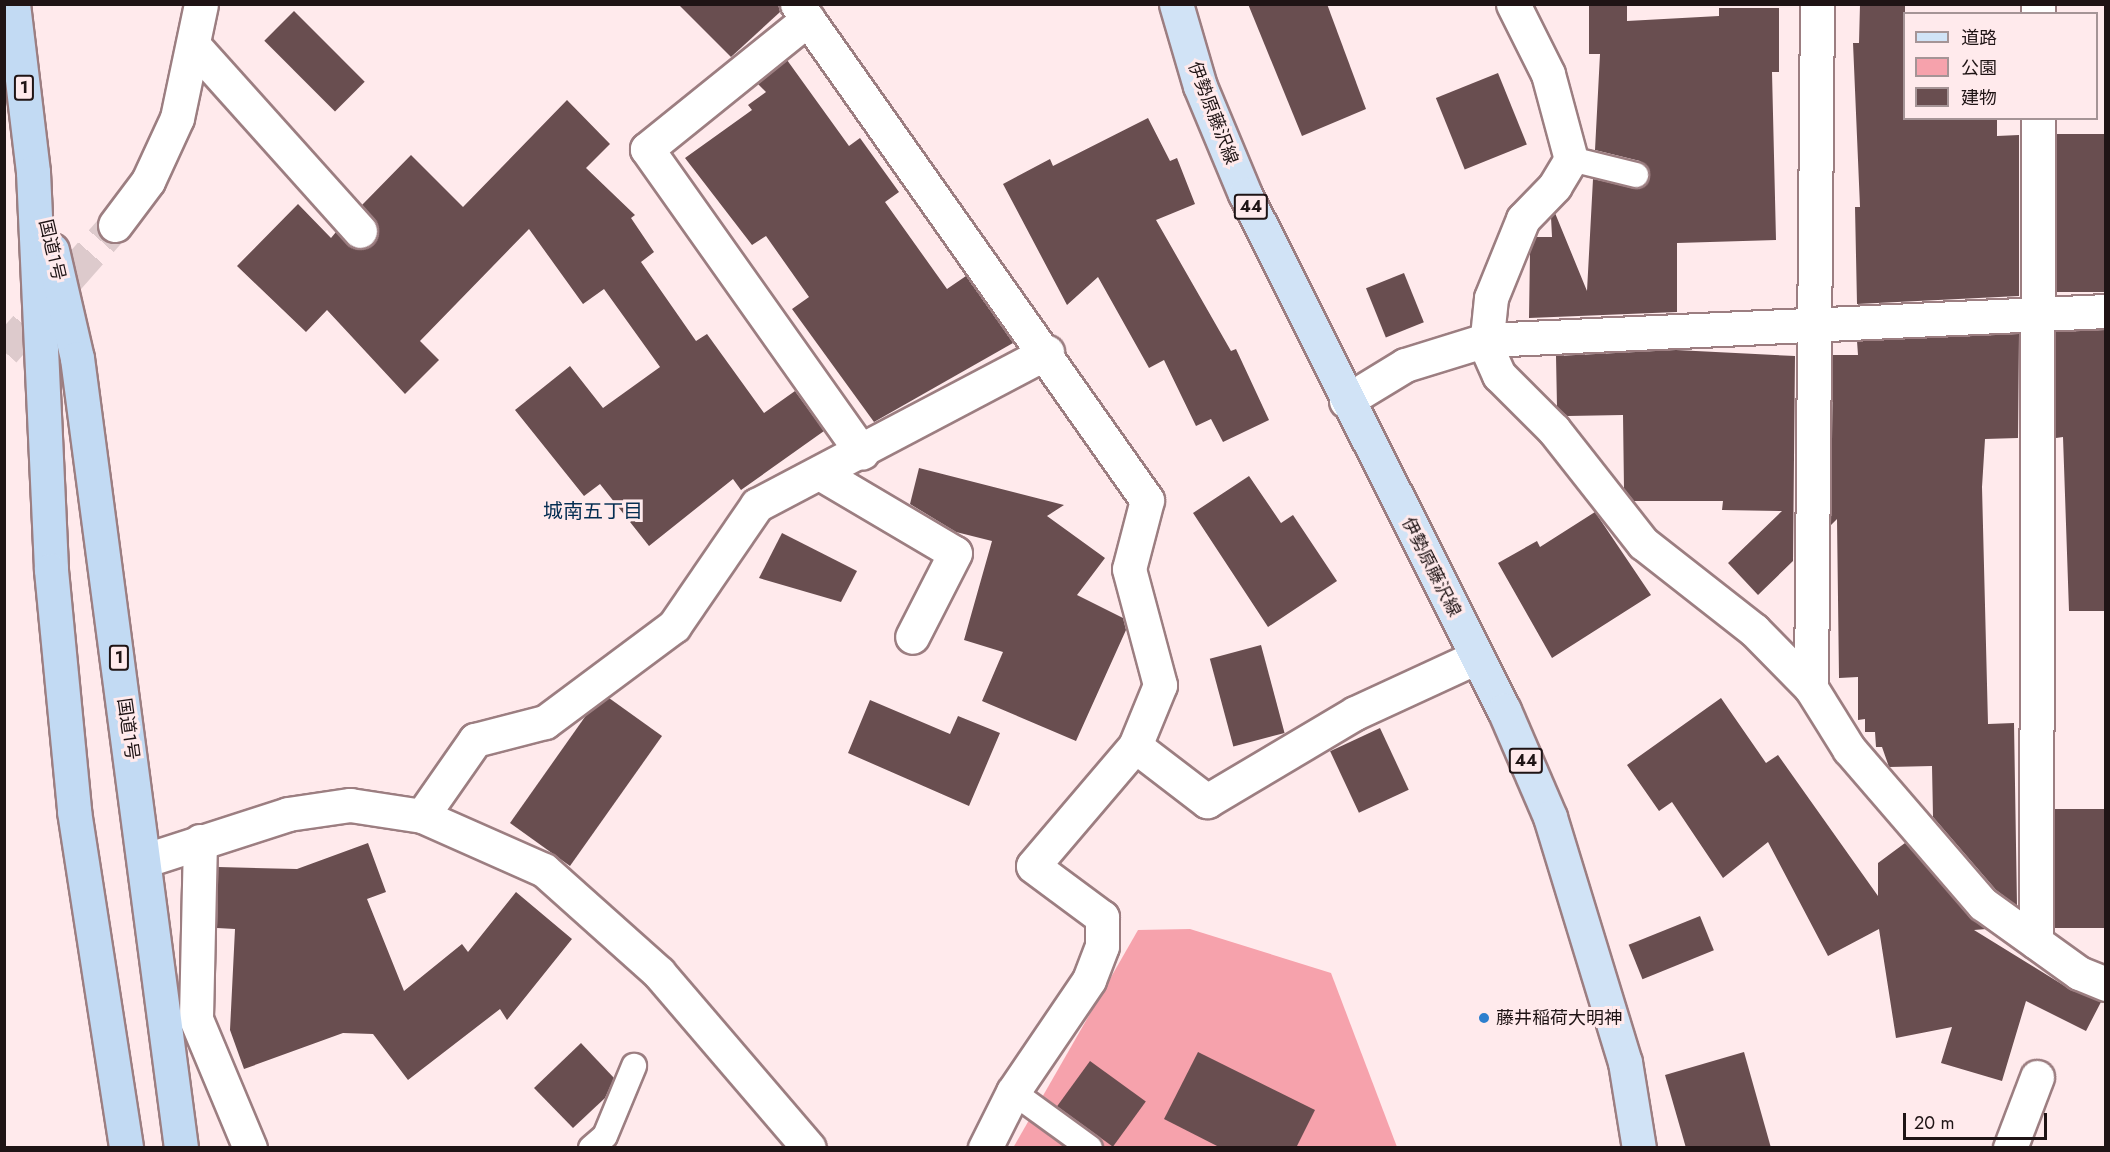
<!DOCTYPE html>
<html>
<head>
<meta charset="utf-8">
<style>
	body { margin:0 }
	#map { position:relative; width:2110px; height:1152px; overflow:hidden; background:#ffeaec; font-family:Jost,"Noto Sans JP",sans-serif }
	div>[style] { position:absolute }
	.green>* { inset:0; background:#f6a2ac }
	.building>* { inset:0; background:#694e50; transform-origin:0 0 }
	.tertiary-tunnel>* { height:33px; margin-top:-16.5px; transform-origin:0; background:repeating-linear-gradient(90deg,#ddcacc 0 33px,transparent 0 49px) }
	.roads { filter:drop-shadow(2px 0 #9c7e81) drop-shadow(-2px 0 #9c7e81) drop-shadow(0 2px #9c7e81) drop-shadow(0 -2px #9c7e81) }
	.service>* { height:24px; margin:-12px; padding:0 12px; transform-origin:12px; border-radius:12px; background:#fff }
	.minor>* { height:33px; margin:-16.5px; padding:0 16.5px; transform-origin:16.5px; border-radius:16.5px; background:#fff }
	.tertiary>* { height:33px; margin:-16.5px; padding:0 16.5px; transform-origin:16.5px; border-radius:16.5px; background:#fff }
	.primary>* { height:33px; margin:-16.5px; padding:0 16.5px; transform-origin:16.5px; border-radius:16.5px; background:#d1e3f6 }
	.trunk>* { height:33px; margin:-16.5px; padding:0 16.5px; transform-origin:16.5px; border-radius:16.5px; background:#c2daf3 }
	.dots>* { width:16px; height:16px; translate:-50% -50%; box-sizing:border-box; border:3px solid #ffeaec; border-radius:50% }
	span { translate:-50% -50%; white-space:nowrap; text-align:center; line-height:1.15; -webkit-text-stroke:6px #ffeaec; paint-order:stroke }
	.shield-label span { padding:2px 4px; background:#ffeaec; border:2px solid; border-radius:4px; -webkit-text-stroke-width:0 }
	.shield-label { font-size:16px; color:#1f1415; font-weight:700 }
	.street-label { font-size:18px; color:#1f1415 }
	.poi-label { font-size:18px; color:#1f1415 }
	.left { translate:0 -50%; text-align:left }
	.neighbourhood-label { font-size:20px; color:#042d52 }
	.frame { position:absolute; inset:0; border:6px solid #1f1415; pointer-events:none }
	.legend { position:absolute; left:1903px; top:12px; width:195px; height:108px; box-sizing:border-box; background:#ffeaec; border:2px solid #a59496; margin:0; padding:8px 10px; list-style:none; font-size:18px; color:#1f1415 }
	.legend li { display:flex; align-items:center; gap:12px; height:30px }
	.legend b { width:30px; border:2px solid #a59496 }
	.scale { position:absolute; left:1903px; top:1113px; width:144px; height:27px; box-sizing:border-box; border:3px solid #1f1415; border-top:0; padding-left:8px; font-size:18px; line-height:21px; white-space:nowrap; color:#1f1415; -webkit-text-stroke:4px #ffeaec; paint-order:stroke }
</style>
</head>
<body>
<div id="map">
	<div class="green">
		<div style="clip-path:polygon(1190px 929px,1331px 973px,1397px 1147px,1013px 1148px,1138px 930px)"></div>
	</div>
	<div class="building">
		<div style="clip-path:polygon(678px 4px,778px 4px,780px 12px,731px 57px)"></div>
		<div style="clip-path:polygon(1248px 4px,1327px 4px,1366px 109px,1302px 136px)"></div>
		<div style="clip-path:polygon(1589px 4px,1627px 4px,1627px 21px,1719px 16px,1719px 8px,1779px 8px,1779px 72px,1772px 72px,1776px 240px,1677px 243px,1677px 312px,1529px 318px,1530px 252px,1536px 237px,1552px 237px,1551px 217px,1555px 213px,1587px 291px,1593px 179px,1639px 189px,1650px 178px,1640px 161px,1595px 150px,1600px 54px,1589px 54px)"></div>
		<div style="clip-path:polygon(1860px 4px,1905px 4px,1905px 118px,1997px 118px,1997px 136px,2019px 135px,2019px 296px,1857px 304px,1855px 207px,1860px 207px,1853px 43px,1859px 43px)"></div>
		<div style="left:294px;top:11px;width:100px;height:42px;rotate:45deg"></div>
		<div style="clip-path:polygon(787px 60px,849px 146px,860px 138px,899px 192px,885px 202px,947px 289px,966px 276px,1013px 343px,874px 422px,792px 309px,809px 297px,766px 236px,752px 245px,685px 158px,752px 110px,748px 105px,766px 92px,758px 84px)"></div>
		<div style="left:1498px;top:73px;width:77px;height:67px;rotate:68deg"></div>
		<div style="clip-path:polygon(567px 100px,610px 144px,586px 168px,635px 215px,631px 218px,654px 252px,641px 262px,696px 341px,707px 334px,764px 413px,795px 391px,824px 431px,741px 490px,733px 479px,649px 546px,600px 484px,584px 496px,515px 410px,570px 366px,603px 408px,660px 367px,604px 289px,583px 304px,529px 229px,420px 341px,439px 360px,405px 394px,327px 310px,306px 332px,237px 266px,298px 204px,331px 238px,336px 232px,355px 249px,372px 245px,378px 227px,362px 205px,411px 155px,463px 207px)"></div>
		<div style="clip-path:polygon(1148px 118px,1170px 161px,1177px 158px,1195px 204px,1156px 220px,1231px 351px,1236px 349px,1269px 420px,1223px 442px,1211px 419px,1196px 426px,1164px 360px,1149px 368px,1098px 277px,1067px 305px,1003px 184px,1050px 159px,1053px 166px)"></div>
		<div style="left:2106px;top:134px;width:158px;height:49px;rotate:90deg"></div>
		<div style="left:1404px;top:273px;width:53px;height:41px;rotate:68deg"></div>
		<div style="clip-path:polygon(2106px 330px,2106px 611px,2069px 611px,2063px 437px,2056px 438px,2056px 332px)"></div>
		<div style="clip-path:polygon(2019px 334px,2018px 438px,1985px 439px,1982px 487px,1988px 724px,2014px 723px,2017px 906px,1996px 890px,1933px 817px,1932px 766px,1889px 767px,1882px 747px,1876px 747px,1875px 732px,1865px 732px,1865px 719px,1858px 720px,1858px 677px,1839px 678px,1837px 519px,1831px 525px,1833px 355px,1858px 355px,1857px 341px)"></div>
		<div style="clip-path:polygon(1676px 350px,1795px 356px,1793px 561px,1758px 595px,1728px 563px,1782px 511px,1722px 510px,1723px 501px,1634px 501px,1624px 489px,1623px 415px,1567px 416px,1557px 407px,1556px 356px)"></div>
		<div style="clip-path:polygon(919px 468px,1064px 505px,1047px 516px,1105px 558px,1077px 595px,1123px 618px,1126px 630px,1076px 741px,982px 701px,1003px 652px,964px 640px,992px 541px,956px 532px,910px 504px)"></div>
		<div style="clip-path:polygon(1249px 476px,1281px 523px,1293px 515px,1337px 581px,1268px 627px,1193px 513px)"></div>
		<div style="clip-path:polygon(1595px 512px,1651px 595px,1552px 658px,1498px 563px,1537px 541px,1540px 547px)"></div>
		<div style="clip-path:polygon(782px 533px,857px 571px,841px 602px,759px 578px)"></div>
		<div style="left:1261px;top:645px;width:91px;height:53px;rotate:75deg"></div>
		<div style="clip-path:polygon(609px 698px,662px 736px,570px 866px,510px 823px,587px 714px)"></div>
		<div style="clip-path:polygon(1721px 698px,1766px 763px,1778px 755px,1878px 896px,1878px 863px,1905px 843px,1986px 929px,1974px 930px,2068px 988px,2101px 1002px,2086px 1031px,2026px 1001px,2002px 1081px,1941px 1063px,1952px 1027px,1896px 1038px,1879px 929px,1828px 956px,1768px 842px,1723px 878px,1672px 802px,1659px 811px,1627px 765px)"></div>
		<div style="clip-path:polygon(870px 700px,950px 734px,958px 716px,1000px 733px,969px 806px,848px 753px)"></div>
		<div style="left:1380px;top:728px;width:68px;height:55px;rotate:65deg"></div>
		<div style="left:2055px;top:809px;width:51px;height:119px"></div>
		<div style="clip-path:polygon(368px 843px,386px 892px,367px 899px,404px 991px,462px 944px,468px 952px,516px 892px,572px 939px,507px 1020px,500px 1009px,408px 1080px,373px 1034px,343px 1033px,244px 1069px,230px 1030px,235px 929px,217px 928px,218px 867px,297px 869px)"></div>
		<div style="left:1700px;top:916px;width:37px;height:77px;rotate:68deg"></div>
		<div style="clip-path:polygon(581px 1043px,614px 1078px,605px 1098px,573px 1128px,534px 1088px)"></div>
		<div style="clip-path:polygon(1198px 1052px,1315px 1110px,1296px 1148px,1221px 1148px,1164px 1119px)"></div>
		<div style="clip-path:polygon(1744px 1052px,1771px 1148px,1686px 1148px,1665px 1075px)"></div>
		<div style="left:1090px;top:1061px;width:69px;height:56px;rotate:36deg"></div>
	</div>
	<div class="tertiary-tunnel">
		<div style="left:4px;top:351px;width:168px;rotate:-48.6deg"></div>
	</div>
	<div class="roads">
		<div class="service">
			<div style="left:1571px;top:159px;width:67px;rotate:13.8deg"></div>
			<div style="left:1013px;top:1092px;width:95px;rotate:36deg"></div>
			<div style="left:591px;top:1148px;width:18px;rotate:-41deg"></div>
			<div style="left:605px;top:1136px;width:76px;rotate:-67.5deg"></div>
		</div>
		<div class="minor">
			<div style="left:797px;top:4px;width:607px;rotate:54.79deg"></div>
			<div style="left:1147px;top:500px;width:71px;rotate:104.6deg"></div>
			<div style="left:1129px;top:569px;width:120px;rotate:75deg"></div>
			<div style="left:1160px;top:685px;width:66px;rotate:112.3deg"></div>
			<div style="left:1135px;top:746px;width:157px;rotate:130.4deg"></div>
			<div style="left:1033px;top:866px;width:86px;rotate:36.5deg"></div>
			<div style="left:1102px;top:917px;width:29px;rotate:90deg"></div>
			<div style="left:1102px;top:946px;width:36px;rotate:111deg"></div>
			<div style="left:1089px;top:980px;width:135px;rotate:124.2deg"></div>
			<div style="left:1013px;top:1092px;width:63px;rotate:116.6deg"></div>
			<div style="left:1513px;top:4px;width:78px;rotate:63.4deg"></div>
			<div style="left:1548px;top:74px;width:88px;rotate:74.9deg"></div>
			<div style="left:1571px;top:159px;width:31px;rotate:121deg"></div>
			<div style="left:1555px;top:186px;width:46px;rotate:134.1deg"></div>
			<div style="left:1523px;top:219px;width:85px;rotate:112.1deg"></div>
			<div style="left:1491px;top:298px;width:48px;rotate:95.9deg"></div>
			<div style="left:1486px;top:346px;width:32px;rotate:66deg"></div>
			<div style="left:1499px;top:375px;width:78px;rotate:45deg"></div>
			<div style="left:1554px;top:430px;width:144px;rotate:51.8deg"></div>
			<div style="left:1643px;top:543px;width:141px;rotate:38.1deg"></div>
			<div style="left:1754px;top:630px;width:81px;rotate:45.5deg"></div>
			<div style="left:1811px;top:688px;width:72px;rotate:58.1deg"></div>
			<div style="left:1849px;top:749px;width:205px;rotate:49.2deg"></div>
			<div style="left:1983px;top:904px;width:118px;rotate:35.7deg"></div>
			<div style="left:2079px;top:973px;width:29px;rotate:22deg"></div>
			<div style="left:2038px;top:4px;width:10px;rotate:90deg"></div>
			<div style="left:808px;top:19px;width:207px;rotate:141.1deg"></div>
			<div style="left:647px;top:149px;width:372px;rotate:54.7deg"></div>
			<div style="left:195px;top:47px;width:247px;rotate:48.1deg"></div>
			<div style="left:1346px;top:401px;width:69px;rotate:-31.4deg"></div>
			<div style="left:1405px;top:365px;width:85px;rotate:-17.2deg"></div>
			<div style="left:1486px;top:340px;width:621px;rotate:-2.68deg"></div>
			<div style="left:823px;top:475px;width:153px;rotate:30.6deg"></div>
			<div style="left:955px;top:553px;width:94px;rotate:117.1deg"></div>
			<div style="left:1811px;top:688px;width:684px;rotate:-89.5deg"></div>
			<div style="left:1135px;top:746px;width:91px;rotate:37.4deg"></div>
			<div style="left:1207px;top:801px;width:172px;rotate:-30.7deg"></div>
			<div style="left:1355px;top:713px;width:134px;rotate:-24.7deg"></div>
			<div style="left:422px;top:816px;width:93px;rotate:-55.1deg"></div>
			<div style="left:475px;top:740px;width:72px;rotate:-14.4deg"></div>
			<div style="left:545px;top:722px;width:161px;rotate:-36.7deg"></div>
			<div style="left:674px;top:626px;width:147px;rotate:-55.6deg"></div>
			<div style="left:757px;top:505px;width:328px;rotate:-27.8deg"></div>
			<div style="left:200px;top:841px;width:178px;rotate:91.3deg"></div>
			<div style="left:196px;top:1019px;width:140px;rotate:67.3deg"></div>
			<div style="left:146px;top:860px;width:149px;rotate:-17.9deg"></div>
			<div style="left:288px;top:814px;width:63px;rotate:-8.3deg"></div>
			<div style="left:350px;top:805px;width:73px;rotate:8.7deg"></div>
			<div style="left:422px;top:816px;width:133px;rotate:23.9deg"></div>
			<div style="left:544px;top:870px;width:154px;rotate:41.8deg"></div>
			<div style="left:659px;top:973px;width:230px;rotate:49.4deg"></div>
			<div style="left:2036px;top:942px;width:824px;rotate:-89.86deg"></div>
			<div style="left:2010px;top:1148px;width:76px;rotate:-69.2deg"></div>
		</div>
		<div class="tertiary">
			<div style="left:115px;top:225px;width:55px;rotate:-53.1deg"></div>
			<div style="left:148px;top:181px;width:69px;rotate:-65.3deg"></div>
			<div style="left:177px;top:118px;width:116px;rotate:-78.1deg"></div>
		</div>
		<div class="primary">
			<div style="left:1176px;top:4px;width:85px;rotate:73.7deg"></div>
			<div style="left:1200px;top:86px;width:117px;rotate:67.4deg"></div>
			<div style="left:1245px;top:194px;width:577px;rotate:63.35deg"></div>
			<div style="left:1504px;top:710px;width:116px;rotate:66.7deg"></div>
			<div style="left:1550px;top:817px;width:256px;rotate:73deg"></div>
			<div style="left:1625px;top:1062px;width:87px;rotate:80.8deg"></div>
		</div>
		<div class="trunk">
			<div style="left:13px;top:4px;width:169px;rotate:83.2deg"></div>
			<div style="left:33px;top:172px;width:398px;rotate:87.4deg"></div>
			<div style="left:51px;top:570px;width:242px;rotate:84.5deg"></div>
			<div style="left:74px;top:811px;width:341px;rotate:81.2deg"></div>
			<div style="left:52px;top:250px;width:111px;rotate:77deg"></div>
			<div style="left:77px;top:358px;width:797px;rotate:82.5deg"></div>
		</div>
	</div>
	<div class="dots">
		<div style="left:1484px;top:1018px;background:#2d7fce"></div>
	</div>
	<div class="shield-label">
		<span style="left:24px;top:88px">1</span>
		<span style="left:1251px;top:207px">44</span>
		<span style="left:119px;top:658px">1</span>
		<span style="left:1526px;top:761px">44</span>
	</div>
	<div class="street-label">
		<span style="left:1213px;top:113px;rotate:69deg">伊勢原藤沢線</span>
		<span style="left:52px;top:250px;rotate:77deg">国道1号</span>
		<span style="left:1431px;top:567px;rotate:63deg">伊勢原藤沢線</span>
		<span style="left:128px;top:729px;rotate:82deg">国道1号</span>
	</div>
	<div class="poi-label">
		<span class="left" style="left:1496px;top:1018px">藤井稲荷大明神</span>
	</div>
	<div class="neighbourhood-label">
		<span style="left:593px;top:511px">城南五丁目</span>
	</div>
	<div class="frame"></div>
	<ul class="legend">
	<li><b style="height:8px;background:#d1e3f6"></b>道路</li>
	<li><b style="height:16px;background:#f6a2ac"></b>公園</li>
	<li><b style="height:16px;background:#694e50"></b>建物</li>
	</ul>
	<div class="scale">20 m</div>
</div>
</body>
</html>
